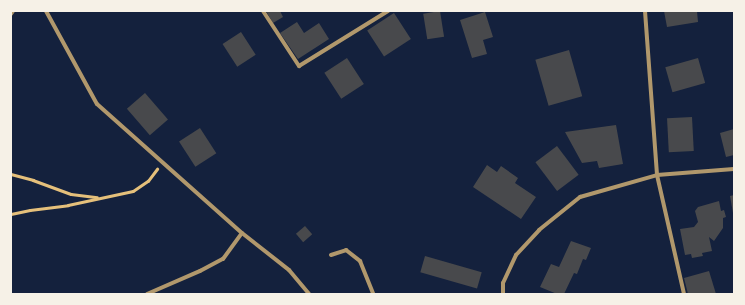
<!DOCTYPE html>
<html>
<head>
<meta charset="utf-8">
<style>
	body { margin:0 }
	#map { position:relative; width:745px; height:305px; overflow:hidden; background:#14213d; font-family:Montserrat,sans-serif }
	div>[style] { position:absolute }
	.building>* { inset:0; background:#48494c; transform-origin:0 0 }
	.path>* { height:2.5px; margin:-1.25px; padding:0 1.25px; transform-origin:1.25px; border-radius:1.25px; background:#e5c07b }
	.minor>* { height:4px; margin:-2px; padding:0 2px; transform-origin:2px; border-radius:2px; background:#b1986c }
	span { translate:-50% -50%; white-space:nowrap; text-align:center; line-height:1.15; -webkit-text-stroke:4px #f6f1e7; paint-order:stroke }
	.frame { position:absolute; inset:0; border:12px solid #f6f1e7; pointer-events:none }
</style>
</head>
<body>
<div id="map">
	<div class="building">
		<div style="clip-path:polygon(266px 11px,280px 11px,283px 17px,273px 23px)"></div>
		<div style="left:440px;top:11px;width:26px;height:17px;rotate:81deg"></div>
		<div style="clip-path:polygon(664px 11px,697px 11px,698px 22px,667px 27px)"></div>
		<div style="clip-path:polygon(485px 12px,493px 37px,483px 40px,487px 54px,472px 58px,460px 20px)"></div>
		<div style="left:394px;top:13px;width:31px;height:32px;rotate:57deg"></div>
		<div style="clip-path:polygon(297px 22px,304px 33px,319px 23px,329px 39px,298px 59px,280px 33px)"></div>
		<div style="left:241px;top:32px;width:27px;height:22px;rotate:57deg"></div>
		<div style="left:569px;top:50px;width:48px;height:35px;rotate:74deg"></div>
		<div style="left:347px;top:58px;width:31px;height:27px;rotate:57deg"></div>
		<div style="left:698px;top:58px;width:26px;height:34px;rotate:74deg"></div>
		<div style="left:145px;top:93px;width:35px;height:24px;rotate:49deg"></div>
		<div style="left:692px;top:117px;width:34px;height:25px;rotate:87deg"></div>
		<div style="clip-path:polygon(616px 125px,623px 164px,599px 168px,597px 161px,582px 163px,565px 132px)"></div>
		<div style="left:200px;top:128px;width:30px;height:25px;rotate:57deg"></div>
		<div style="clip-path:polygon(734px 129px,734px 155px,726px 157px,720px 133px)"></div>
		<div style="left:557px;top:146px;width:36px;height:27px;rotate:53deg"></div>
		<div style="clip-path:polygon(487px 165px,497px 172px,501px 166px,518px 178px,515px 183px,536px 197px,521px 219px,473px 187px)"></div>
		<div style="clip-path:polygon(734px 195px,734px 213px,733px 213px,730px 196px)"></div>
		<div style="clip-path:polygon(719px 201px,721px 211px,724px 210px,726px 217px,723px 218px,723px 228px,714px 241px,709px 237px,712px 251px,702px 253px,703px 256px,692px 258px,691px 254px,685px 255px,680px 229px,694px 227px,698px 222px,695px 211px,698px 207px)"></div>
		<div style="left:305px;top:226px;width:11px;height:12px;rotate:49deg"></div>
		<div style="clip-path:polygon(571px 241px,591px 248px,586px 260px,583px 259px,577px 274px,574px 273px,564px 294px,557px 294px,540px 287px,551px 264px,559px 267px)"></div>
		<div style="left:425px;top:256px;width:59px;height:17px;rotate:16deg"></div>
		<div style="clip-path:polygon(709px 271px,716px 294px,688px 294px,684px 278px)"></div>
	</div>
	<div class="path">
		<div style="left:11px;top:174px;width:23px;rotate:15deg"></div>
		<div style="left:33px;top:180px;width:40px;rotate:20.2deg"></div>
		<div style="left:71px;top:194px;width:26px;rotate:7deg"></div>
		<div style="left:11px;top:214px;width:19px;rotate:-12deg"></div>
		<div style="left:30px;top:210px;width:38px;rotate:-7deg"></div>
		<div style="left:68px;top:205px;width:66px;rotate:-12.2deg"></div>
		<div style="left:133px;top:191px;width:18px;rotate:-34deg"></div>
		<div style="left:148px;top:181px;width:15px;rotate:-53deg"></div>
	</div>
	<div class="minor">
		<div style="left:46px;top:11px;width:106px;rotate:61.3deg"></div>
		<div style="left:97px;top:104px;width:194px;rotate:41.7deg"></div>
		<div style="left:242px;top:233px;width:60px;rotate:38.2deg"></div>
		<div style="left:289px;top:270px;width:31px;rotate:50deg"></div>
		<div style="left:263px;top:11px;width:66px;rotate:56.8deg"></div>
		<div style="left:299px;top:66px;width:105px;rotate:-31.7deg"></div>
		<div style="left:645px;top:11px;width:164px;rotate:85.8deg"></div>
		<div style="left:657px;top:175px;width:122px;rotate:77.2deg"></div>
		<div style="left:11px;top:14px;width:4px;rotate:-56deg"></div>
		<div style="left:331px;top:255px;width:16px;rotate:-18deg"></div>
		<div style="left:346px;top:250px;width:18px;rotate:38deg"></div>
		<div style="left:360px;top:261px;width:35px;rotate:68deg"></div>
		<div style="left:147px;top:294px;width:58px;rotate:-23.5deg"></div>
		<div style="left:200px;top:271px;width:26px;rotate:-28deg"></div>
		<div style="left:223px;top:259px;width:32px;rotate:-54deg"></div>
		<div style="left:503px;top:294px;width:11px;rotate:-90deg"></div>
		<div style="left:503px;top:283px;width:31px;rotate:-65deg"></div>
		<div style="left:516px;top:255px;width:34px;rotate:-47deg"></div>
		<div style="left:539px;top:230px;width:53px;rotate:-38.8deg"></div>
		<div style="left:580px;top:197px;width:80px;rotate:-15.9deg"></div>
		<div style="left:657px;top:175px;width:77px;rotate:-4.5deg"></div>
	</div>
	<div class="frame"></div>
</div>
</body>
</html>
